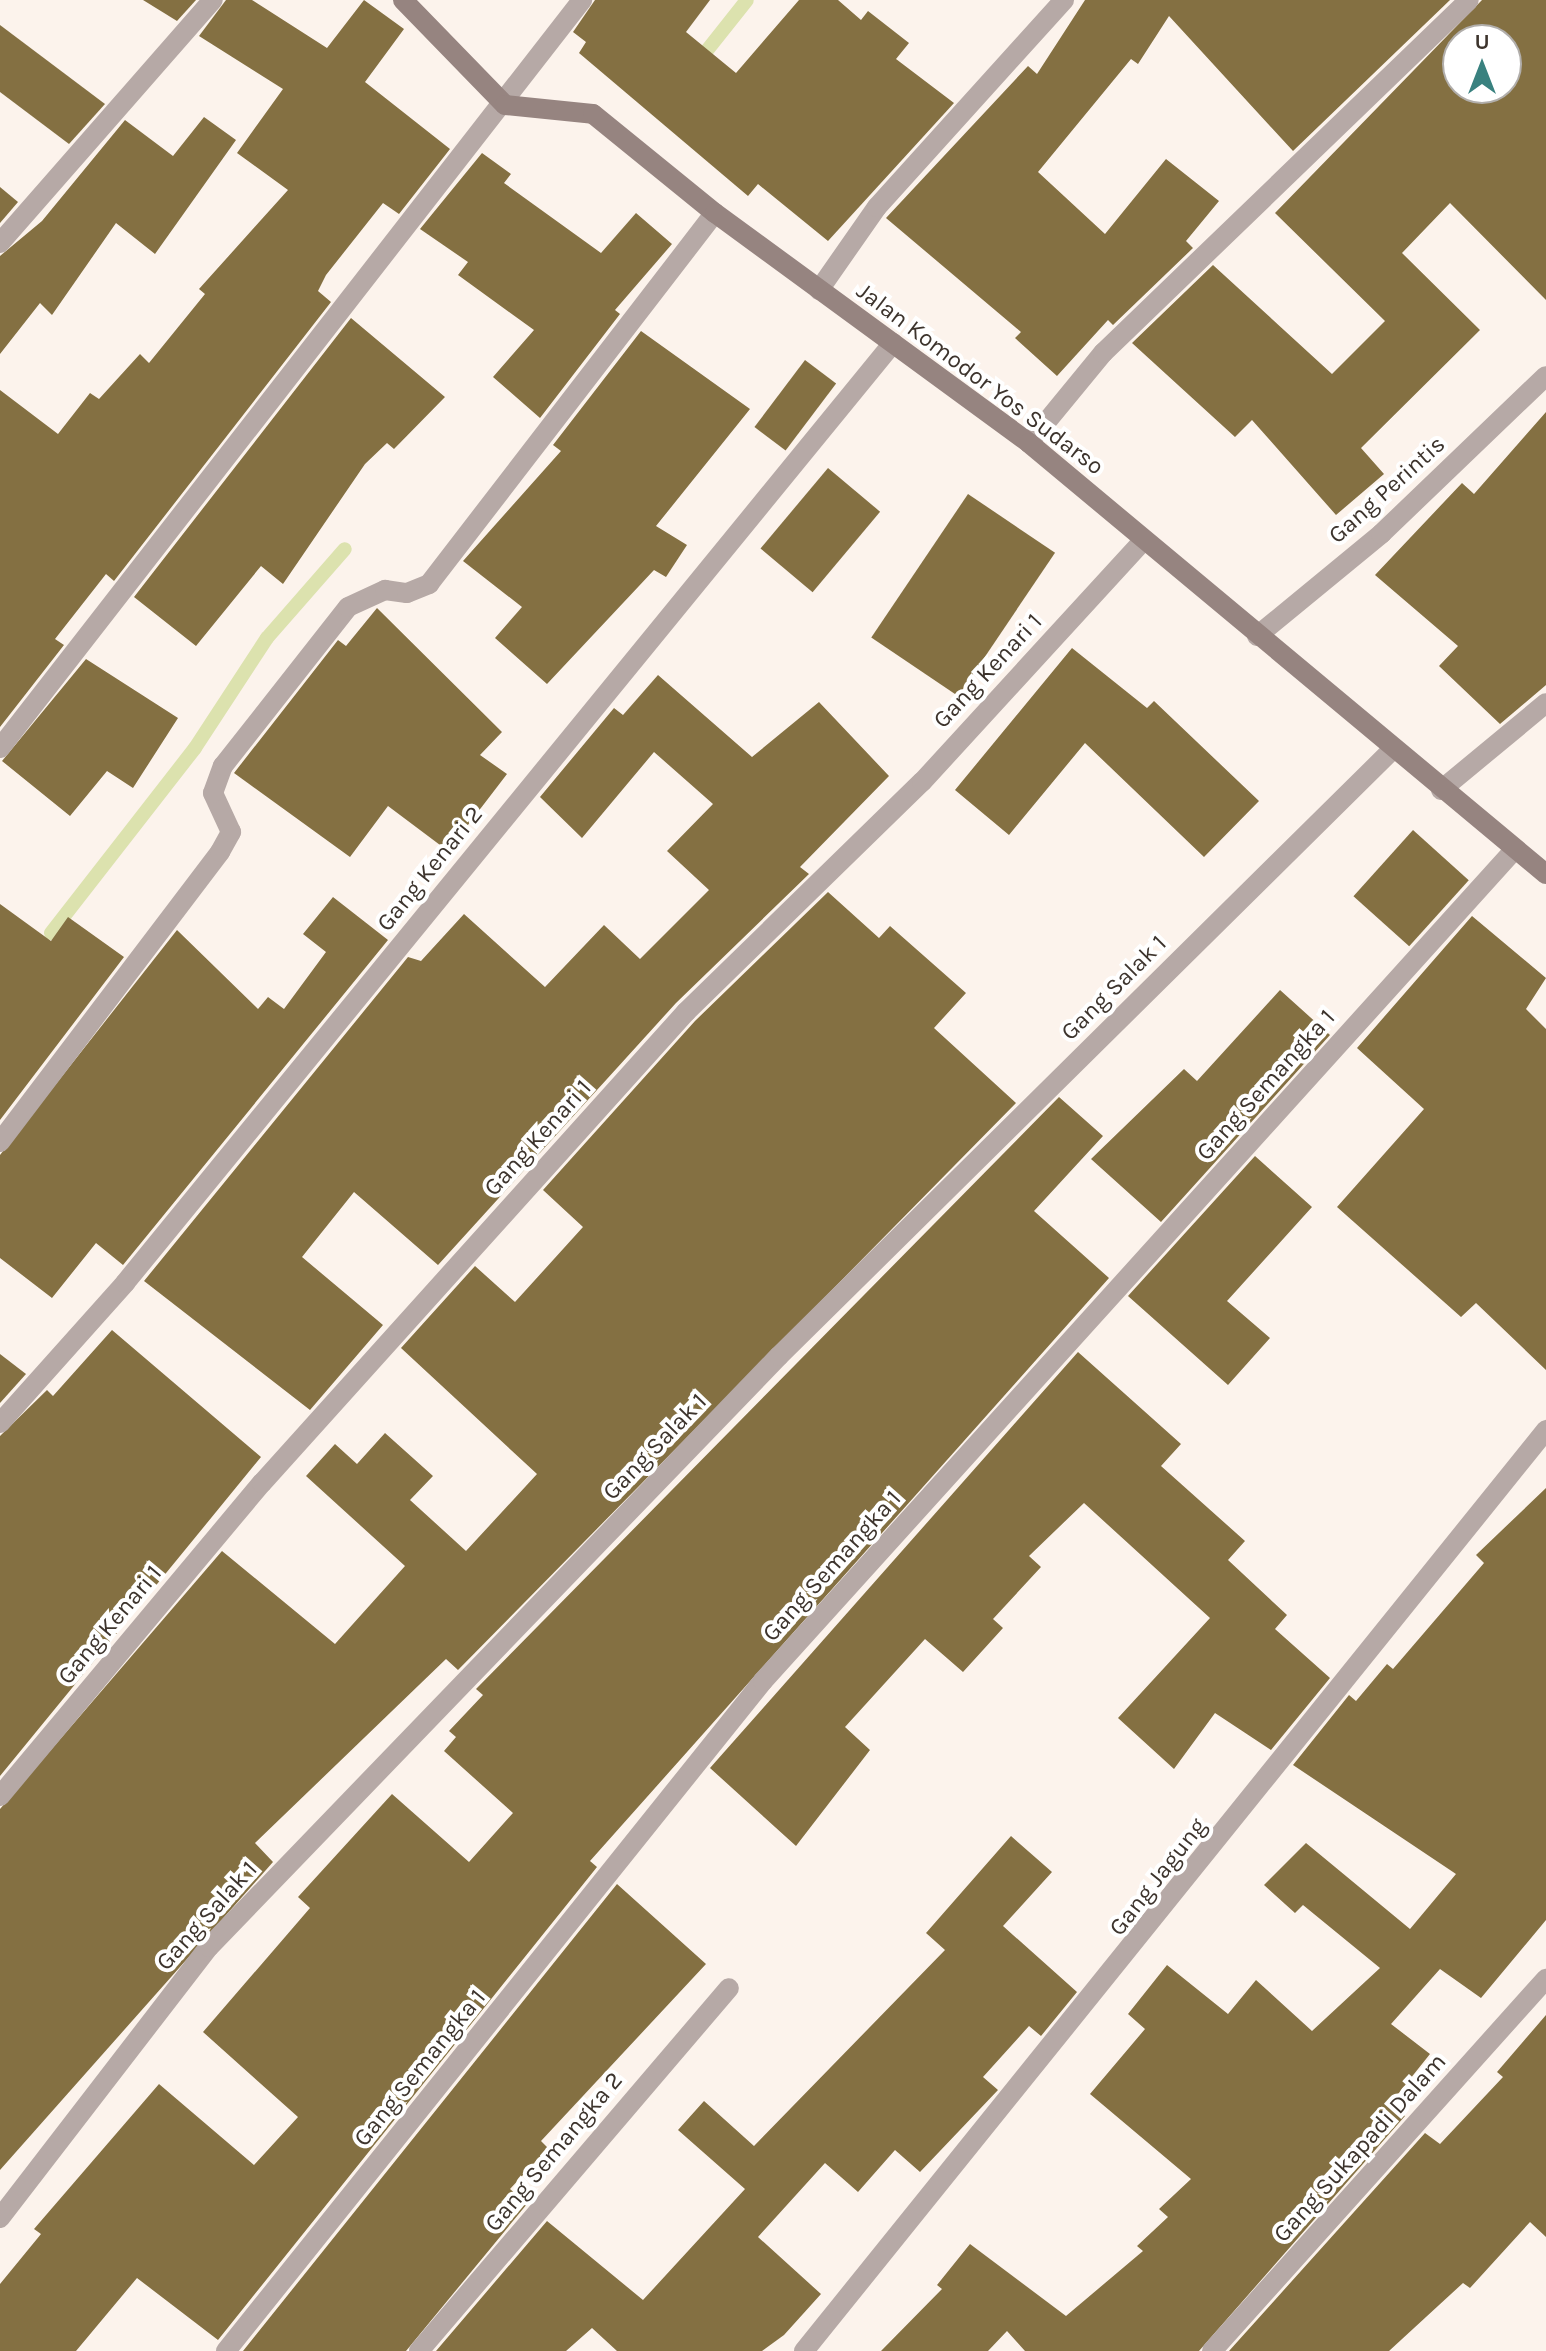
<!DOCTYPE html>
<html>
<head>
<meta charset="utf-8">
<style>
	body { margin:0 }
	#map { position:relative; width:1546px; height:2351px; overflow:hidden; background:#fcf3ec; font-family:Karla,sans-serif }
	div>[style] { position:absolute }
	.stream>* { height:14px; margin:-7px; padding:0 7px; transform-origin:7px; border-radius:7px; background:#dce2ae }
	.building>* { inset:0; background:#847042; transform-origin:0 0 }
	.street>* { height:20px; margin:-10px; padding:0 10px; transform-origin:10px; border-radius:10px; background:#b6a9a6 }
	.secondary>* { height:20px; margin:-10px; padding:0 10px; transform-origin:10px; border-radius:10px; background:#968480 }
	span { translate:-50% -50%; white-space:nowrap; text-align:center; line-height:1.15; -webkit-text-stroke:8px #fff; paint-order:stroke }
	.street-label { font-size:24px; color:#3d342d }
	.north { position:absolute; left:1442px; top:24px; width:80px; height:80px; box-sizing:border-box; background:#fff; border:2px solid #b1aeab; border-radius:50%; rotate:0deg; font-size:22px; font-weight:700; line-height:32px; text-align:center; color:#3d342d }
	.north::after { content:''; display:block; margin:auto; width:28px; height:36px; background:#39817f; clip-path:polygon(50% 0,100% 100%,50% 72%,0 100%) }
</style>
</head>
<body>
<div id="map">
	<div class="stream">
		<div style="left:697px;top:63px;width:80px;rotate:-51.6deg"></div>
		<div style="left:51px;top:933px;width:234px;rotate:-52.1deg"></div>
		<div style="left:195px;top:748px;width:131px;rotate:-56.8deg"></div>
		<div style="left:267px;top:638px;width:118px;rotate:-48.8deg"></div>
	</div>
	<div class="building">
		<div style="clip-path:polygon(143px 0,196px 0,177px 21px)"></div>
		<div style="clip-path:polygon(226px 0,252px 0,327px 48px,364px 0,404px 29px,365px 82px,450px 149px,399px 214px,383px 203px,326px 275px,318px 291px,331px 302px,114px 581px,106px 574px,55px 639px,64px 645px,0 727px,0 390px,58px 434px,90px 393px,99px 399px,140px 354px,149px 363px,205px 294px,199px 289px,288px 190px,237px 153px,283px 89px,199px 36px)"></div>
		<div style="clip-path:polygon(595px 0,710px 0,686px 32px,736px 73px,799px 0,838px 0,861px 20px,868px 11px,909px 43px,896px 59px,954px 103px,828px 241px,758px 184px,748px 196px,579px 53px,586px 42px,573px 32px)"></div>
		<div style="clip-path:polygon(1085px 0,1450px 0,1293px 151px,1169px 16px,1138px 64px,1131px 59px,1038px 172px,1105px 234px,1166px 159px,1219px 201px,1186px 241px,1193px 248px,1113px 325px,1108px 320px,1057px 376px,1015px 338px,1021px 332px,886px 218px,1028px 66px,1037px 74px)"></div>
		<div style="clip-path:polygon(evenodd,1482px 0,1546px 0,1546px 300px,1450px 203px,1402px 253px,1480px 330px,1361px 448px,1384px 474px,1336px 515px,1252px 420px,1235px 437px,1132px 343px,1213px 265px,1332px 374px,1385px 321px,1275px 213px,1482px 0,1458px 40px,1506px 40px,1506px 88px,1458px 88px,1458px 40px)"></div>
		<div style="clip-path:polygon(0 25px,105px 104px,69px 144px,0 92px)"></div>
		<div style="clip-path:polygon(204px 117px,236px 140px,155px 254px,116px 223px,52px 315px,40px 303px,0 354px,0 256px,42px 221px,125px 120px,173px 156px)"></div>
		<div style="clip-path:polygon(482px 153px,511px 174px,504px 183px,601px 253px,636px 213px,672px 244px,615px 310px,620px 314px,540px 418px,493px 377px,534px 330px,458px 275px,468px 262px,420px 229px)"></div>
		<div style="clip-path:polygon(0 187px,18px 202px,0 223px)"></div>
		<div style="clip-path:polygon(351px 318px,445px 397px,394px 449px,387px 443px,365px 464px,283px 584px,261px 566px,196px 646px,134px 597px)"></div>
		<div style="clip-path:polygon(641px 331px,750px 409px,656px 526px,687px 545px,666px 577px,654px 570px,547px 684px,495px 638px,522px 607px,463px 561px,561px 451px,553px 445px)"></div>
		<div style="left:805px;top:360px;width:39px;height:84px;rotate:37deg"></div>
		<div style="clip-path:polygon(1546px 412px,1546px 685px,1500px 724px,1439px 666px,1458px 646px,1375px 575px,1462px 483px,1474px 494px)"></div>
		<div style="left:828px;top:468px;width:68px;height:105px;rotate:40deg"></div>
		<div style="left:968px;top:494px;width:105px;height:173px;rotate:34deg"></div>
		<div style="clip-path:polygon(377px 608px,502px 732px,480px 755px,507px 774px,448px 851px,388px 806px,350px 857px,234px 773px,338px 640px,346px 646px)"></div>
		<div style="clip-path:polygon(1072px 648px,1147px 708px,1154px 701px,1259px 801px,1204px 857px,1085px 743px,1009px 835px,955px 790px)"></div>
		<div style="clip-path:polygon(86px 659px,178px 718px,133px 788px,107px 771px,70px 816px,2px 761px)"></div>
		<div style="clip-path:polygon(658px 675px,752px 757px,819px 702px,889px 776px,800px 867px,809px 874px,676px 1003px,438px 1265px,354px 1192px,302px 1257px,383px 1325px,310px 1410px,144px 1281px,408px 957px,421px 961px,464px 914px,545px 987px,604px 925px,640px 959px,709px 890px,667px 851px,713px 804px,654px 752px,582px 838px,540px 797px,614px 708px,623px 715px)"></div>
		<div style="left:1413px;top:830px;width:75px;height:89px;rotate:42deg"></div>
		<div style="clip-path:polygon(828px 892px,879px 938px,890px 926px,966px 993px,934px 1028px,1016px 1103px,458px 1670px,446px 1659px,255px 1843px,273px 1862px,0 2170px,0 1809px,222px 1551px,335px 1644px,405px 1566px,306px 1476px,335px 1444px,357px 1464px,385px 1433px,433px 1476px,410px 1500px,466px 1551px,537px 1474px,401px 1348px,475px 1266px,515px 1302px,583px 1227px,543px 1190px,695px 1021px)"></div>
		<div style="clip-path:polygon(333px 897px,388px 940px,123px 1265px,96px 1243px,52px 1298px,0 1258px,0 1155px,177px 930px,258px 1009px,268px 997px,284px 1009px,326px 952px,303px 934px)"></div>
		<div style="clip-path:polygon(0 904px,51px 941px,68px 917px,124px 957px,0 1120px)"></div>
		<div style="clip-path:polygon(1472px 916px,1546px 978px,1526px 1009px,1546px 1029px,1546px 1370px,1476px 1303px,1461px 1317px,1337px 1207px,1424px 1109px,1357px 1048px)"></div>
		<div style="clip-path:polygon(1280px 990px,1330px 1035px,1161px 1222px,1091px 1159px,1184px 1069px,1197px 1081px)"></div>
		<div style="clip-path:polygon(1059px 1097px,1103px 1136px,1034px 1211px,1109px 1278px,590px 1861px,597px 1867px,218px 2340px,137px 2278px,76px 2351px,0 2351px,0 2284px,41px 2234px,34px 2229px,159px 2084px,254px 2165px,298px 2117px,203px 2032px,310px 1908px,298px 1897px,392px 1794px,469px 1862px,513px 1813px,444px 1751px,456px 1737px,449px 1731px,483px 1695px,476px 1689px)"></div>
		<div style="clip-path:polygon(1255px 1156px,1312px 1207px,1227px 1301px,1270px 1338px,1228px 1385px,1128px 1296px)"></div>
		<div style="clip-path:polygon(112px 1330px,261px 1457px,0 1776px,0 1436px,47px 1390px,53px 1396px)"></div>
		<div style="clip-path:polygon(1078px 1352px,1181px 1444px,1161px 1466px,1245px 1541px,1228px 1560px,1287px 1615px,1275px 1629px,1330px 1678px,1271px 1750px,1215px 1713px,1174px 1769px,1118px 1718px,1210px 1618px,1084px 1503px,1029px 1556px,1041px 1567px,993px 1619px,1003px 1628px,963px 1672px,925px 1639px,845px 1727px,870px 1750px,796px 1846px,710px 1768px)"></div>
		<div style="clip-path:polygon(0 1354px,26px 1374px,0 1403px)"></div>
		<div style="clip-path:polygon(1546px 1488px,1546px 1920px,1481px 1998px,1440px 1969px,1391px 2024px,1430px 2054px,1390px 2104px,1405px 2116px,1199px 2351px,1025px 2351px,1007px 2331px,988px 2351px,881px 2351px,942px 2289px,937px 2285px,970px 2244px,1066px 2316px,1143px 2251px,1137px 2246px,1168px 2217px,1159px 2209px,1191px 2179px,1090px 2094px,1145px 2029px,1128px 2014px,1167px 1965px,1228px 2014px,1256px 1980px,1312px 2031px,1380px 1968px,1303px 1905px,1295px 1913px,1264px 1885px,1306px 1843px,1410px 1929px,1456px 1874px,1293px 1765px,1349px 1695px,1356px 1701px,1387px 1664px,1393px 1669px,1484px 1563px,1476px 1555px)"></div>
		<div style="clip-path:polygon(1011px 1836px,1052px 1872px,1003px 1926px,1077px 1992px,1041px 2036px,1029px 2026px,983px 2077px,998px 2090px,920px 2172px,895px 2150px,858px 2192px,825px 2163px,758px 2237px,821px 2294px,784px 2335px,762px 2351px,617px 2351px,592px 2328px,566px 2351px,436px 2351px,547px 2221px,643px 2300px,745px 2189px,678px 2130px,704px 2101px,754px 2146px,945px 1950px,926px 1933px)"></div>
		<div style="clip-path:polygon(617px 1884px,706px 1964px,541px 2141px,548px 2148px,510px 2189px,527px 2204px,406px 2351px,243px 2351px)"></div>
		<div style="clip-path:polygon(1546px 2015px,1546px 2237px,1530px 2222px,1470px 2288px,1463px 2283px,1389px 2351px,1229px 2351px,1425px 2133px,1440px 2144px,1503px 2077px,1497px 2072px)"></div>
	</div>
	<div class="street">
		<div style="left:0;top:243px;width:323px;rotate:-48.8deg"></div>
		<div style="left:819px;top:290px;width:101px;rotate:-55.1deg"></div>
		<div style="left:877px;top:207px;width:279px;rotate:-47.9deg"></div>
		<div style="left:1029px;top:443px;width:117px;rotate:-50.6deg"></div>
		<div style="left:1103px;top:353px;width:508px;rotate:-43.96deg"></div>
		<div style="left:1257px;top:636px;width:161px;rotate:-39.4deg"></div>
		<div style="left:1381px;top:534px;width:228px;rotate:-43.8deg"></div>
		<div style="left:0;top:748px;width:948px;rotate:-52.11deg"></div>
		<div style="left:1441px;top:790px;width:136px;rotate:-39.6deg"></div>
		<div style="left:0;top:1142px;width:364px;rotate:-52.8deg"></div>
		<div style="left:220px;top:852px;width:23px;rotate:-61deg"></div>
		<div style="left:231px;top:832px;width:43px;rotate:-114.8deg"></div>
		<div style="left:213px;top:793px;width:29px;rotate:-70deg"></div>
		<div style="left:223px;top:766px;width:202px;rotate:-51.8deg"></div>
		<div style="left:348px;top:607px;width:41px;rotate:-24.7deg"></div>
		<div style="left:385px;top:590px;width:22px;rotate:8deg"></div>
		<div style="left:407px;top:593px;width:24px;rotate:-22deg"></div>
		<div style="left:429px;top:584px;width:468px;rotate:-52.4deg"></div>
		<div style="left:0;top:1423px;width:188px;rotate:-48.2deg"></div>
		<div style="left:125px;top:1283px;width:1214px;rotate:-50.75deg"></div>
		<div style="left:0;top:1796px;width:408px;rotate:-50.1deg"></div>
		<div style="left:262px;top:1483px;width:634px;rotate:-48.01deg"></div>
		<div style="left:686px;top:1012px;width:330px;rotate:-44.3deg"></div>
		<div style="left:922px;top:782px;width:328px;rotate:-47.5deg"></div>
		<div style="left:0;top:2218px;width:342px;rotate:-52.4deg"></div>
		<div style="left:209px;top:1947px;width:821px;rotate:-46.04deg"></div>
		<div style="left:779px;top:1356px;width:861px;rotate:-44.67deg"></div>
		<div style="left:226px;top:2351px;width:859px;rotate:-51.29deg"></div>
		<div style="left:763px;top:1681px;width:1121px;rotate:-47.89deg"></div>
		<div style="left:419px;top:2351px;width:477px;rotate:-49.5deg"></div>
		<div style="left:804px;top:2351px;width:1183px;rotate:-51.14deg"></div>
		<div style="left:1212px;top:2351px;width:500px;rotate:-48.1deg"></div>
	</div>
	<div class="secondary">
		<div style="left:403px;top:0;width:146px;rotate:45.8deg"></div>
		<div style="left:505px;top:105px;width:88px;rotate:5.8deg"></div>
		<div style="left:593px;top:114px;width:157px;rotate:39.1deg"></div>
		<div style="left:715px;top:213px;width:389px;rotate:36.2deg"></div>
		<div style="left:1029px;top:443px;width:673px;rotate:39.82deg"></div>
	</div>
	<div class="street-label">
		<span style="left:980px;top:379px;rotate:37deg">Jalan Komodor Yos Sudarso</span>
		<span style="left:1387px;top:490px;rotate:-42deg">Gang Perintis</span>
		<span style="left:988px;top:671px;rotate:-47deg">Gang Kenari 1</span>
		<span style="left:430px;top:869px;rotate:-51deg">Gang Kenari 2</span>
		<span style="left:1114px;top:988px;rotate:-45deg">Gang Salak 1</span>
		<span style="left:1266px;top:1085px;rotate:-48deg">Gang Semangka 1</span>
		<span style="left:538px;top:1138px;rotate:-48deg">Gang Kenari 1</span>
		<span style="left:655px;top:1447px;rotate:-46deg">Gang Salak 1</span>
		<span style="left:832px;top:1566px;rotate:-48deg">Gang Semangka 1</span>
		<span style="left:110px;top:1625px;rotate:-50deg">Gang Kenari 1</span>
		<span style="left:1158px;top:1877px;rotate:-52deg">Gang Jagung</span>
		<span style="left:207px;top:1916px;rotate:-48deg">Gang Salak 1</span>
		<span style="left:420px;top:2068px;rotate:-51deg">Gang Semangka 1</span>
		<span style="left:1360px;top:2148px;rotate:-48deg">Gang Sukapadi Dalam</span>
		<span style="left:554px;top:2152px;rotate:-50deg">Gang Semangka 2</span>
	</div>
	<div class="north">U</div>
</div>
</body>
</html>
